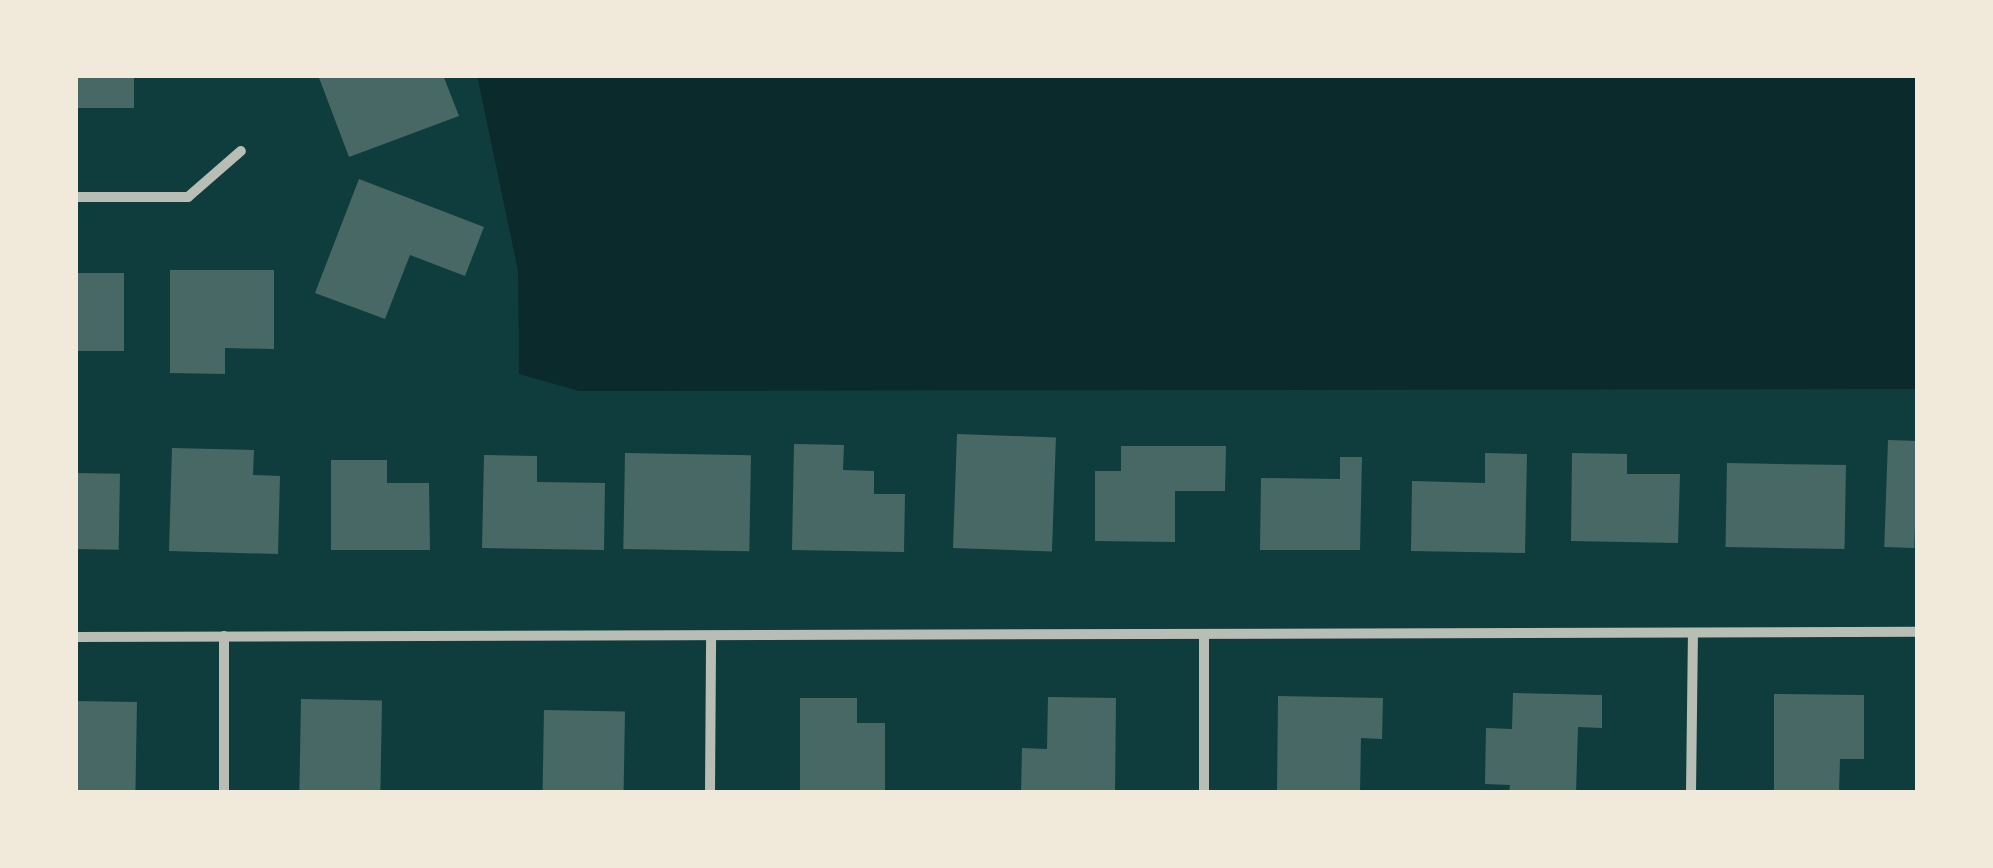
<!DOCTYPE html>
<html>
<head>
<meta charset="utf-8">
<style>
	body { margin:0 }
	#map { position:relative; width:1993px; height:868px; overflow:hidden; background:#0f3d3e; font-family:Commissioner,sans-serif }
	div>[style] { position:absolute }
	.water>* { inset:0; background:#0a2a2b }
	.building>* { inset:0; background:#486865; transform-origin:0 0 }
	.minor>* { height:10px; margin:-5px; padding:0 5px; transform-origin:5px; border-radius:5px; background:#b8beb3 }
	span { translate:-50% -50%; white-space:nowrap; text-align:center; line-height:1.15; -webkit-text-stroke:8px #f1e9da; paint-order:stroke }
	.frame { position:absolute; inset:0; border:78px solid #f1e9da; pointer-events:none }
</style>
</head>
<body>
<div id="map">
	<div class="water">
		<div style="clip-path:polygon(477px 75px,1918px 75px,1918px 389px,579px 391px,519px 374px,518px 271px)"></div>
	</div>
	<div class="building">
		<div style="left:75px;top:75px;width:59px;height:33px"></div>
		<div style="clip-path:polygon(318px 75px,443px 75px,459px 116px,349px 157px)"></div>
		<div style="clip-path:polygon(359px 179px,484px 227px,465px 276px,410px 255px,385px 319px,315px 293px)"></div>
		<div style="clip-path:polygon(170px 270px,274px 270px,274px 349px,225px 348px,225px 374px,170px 373px)"></div>
		<div style="left:75px;top:273px;width:49px;height:78px"></div>
		<div style="left:957px;top:434px;width:99px;height:114px;rotate:2deg"></div>
		<div style="left:1888px;top:440px;width:30px;height:107px;rotate:2deg"></div>
		<div style="clip-path:polygon(794px 444px,844px 445px,843px 470px,874px 471px,874px 494px,905px 494px,904px 552px,792px 550px)"></div>
		<div style="clip-path:polygon(1121px 446px,1226px 446px,1225px 491px,1175px 491px,1175px 542px,1095px 541px,1095px 471px,1121px 471px)"></div>
		<div style="clip-path:polygon(172px 448px,254px 450px,253px 475px,280px 476px,278px 554px,169px 551px)"></div>
		<div style="left:625px;top:453px;width:126px;height:96px;rotate:1deg"></div>
		<div style="clip-path:polygon(1485px 453px,1527px 454px,1525px 553px,1411px 551px,1412px 481px,1485px 483px)"></div>
		<div style="clip-path:polygon(1572px 453px,1627px 454px,1627px 474px,1680px 474px,1678px 543px,1571px 541px)"></div>
		<div style="clip-path:polygon(484px 455px,537px 456px,537px 482px,605px 483px,604px 550px,482px 548px)"></div>
		<div style="clip-path:polygon(1340px 457px,1362px 457px,1360px 550px,1260px 550px,1261px 478px,1340px 479px)"></div>
		<div style="clip-path:polygon(331px 460px,387px 460px,387px 483px,429px 483px,430px 550px,331px 550px)"></div>
		<div style="left:1727px;top:463px;width:119px;height:84px;rotate:1deg"></div>
		<div style="left:75px;top:473px;width:45px;height:76px;rotate:1deg"></div>
		<div style="clip-path:polygon(1513px 693px,1602px 695px,1602px 728px,1578px 727px,1576px 793px,1509px 793px,1510px 785px,1485px 784px,1486px 728px,1512px 729px)"></div>
		<div style="clip-path:polygon(1774px 694px,1864px 695px,1864px 759px,1840px 759px,1839px 792px,1774px 791px)"></div>
		<div style="clip-path:polygon(1278px 696px,1383px 698px,1382px 739px,1361px 738px,1360px 793px,1277px 793px)"></div>
		<div style="clip-path:polygon(1048px 697px,1116px 698px,1115px 793px,1021px 793px,1022px 748px,1047px 749px)"></div>
		<div style="clip-path:polygon(800px 698px,857px 698px,857px 723px,885px 723px,885px 793px,800px 793px)"></div>
		<div style="left:301px;top:699px;width:81px;height:94px;rotate:1deg"></div>
		<div style="left:75px;top:701px;width:62px;height:92px;rotate:1deg"></div>
		<div style="left:544px;top:710px;width:81px;height:83px;rotate:1deg"></div>
	</div>
	<div class="minor">
		<div style="left:75px;top:197px;width:113px"></div>
		<div style="left:188px;top:197px;width:70px;rotate:-41deg"></div>
		<div style="left:75px;top:637px;width:1843px;rotate:-0.16deg"></div>
		<div style="left:224px;top:793px;width:157px;rotate:-90deg"></div>
		<div style="left:710px;top:793px;width:155px;rotate:-89.6deg"></div>
		<div style="left:1204px;top:793px;width:158px;rotate:-90deg"></div>
		<div style="left:1691px;top:793px;width:156px;rotate:-89.3deg"></div>
	</div>
	<div class="frame"></div>
</div>
</body>
</html>
